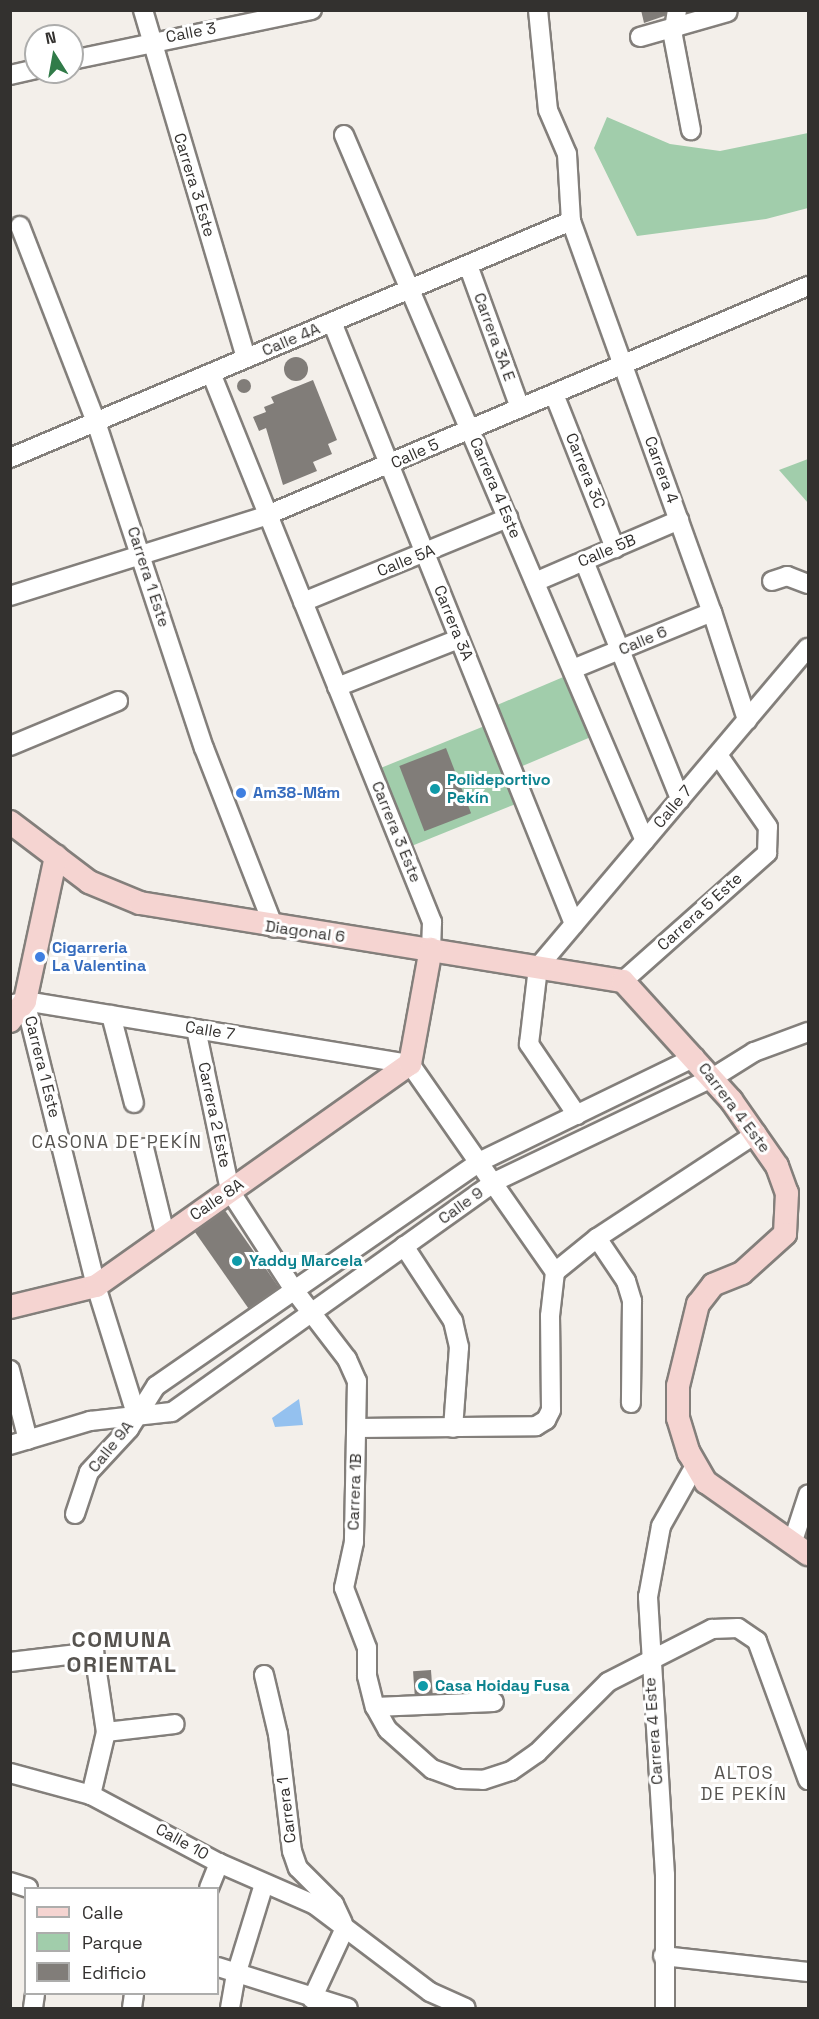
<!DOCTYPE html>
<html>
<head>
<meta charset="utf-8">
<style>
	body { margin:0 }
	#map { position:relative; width:819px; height:2019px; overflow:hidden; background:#f3efea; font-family:"Space Grotesk",sans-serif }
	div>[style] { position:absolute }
	.green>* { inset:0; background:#a1cdab; transform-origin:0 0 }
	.water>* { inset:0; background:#94c1ef }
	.building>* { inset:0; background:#817d79; transform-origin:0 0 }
	.round { border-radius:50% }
	.roads { filter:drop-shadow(2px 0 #837f7b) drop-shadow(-2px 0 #837f7b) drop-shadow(0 2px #837f7b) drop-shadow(0 -2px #837f7b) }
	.minor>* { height:18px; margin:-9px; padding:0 9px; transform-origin:9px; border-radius:9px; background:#fff }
	.major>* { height:22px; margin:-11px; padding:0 11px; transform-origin:11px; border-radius:11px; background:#f5d4d1 }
	.dots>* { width:16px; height:16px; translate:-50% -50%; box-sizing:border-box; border:3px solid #fff; border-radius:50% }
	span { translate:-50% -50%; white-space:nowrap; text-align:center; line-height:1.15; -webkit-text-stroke:6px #fff; paint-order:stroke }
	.street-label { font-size:16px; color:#33312f }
	.culture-label { font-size:16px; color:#0d838f; font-weight:700 }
	.left { translate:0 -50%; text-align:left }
	.shop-label { font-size:16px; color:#366cbe; font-weight:700 }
	.neighbourhood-label { font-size:18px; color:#56534f; letter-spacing:1.5px }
	.district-label { font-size:22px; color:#56534f; font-weight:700; letter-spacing:1.5px }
	.frame { position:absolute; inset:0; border:12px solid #33312f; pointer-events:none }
	.legend { position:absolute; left:24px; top:1887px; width:195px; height:108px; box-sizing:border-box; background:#fff; border:2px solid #adadac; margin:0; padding:8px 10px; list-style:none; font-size:18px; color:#33312f }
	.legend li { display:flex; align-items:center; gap:12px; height:30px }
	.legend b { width:30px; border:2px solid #adadac }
	.north { position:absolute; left:24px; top:24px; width:60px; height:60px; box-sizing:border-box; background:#fff; border:2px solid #adadac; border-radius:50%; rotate:349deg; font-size:16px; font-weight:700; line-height:24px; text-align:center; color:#33312f }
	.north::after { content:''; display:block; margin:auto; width:21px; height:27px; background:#317b49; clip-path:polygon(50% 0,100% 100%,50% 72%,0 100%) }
</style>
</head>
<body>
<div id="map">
	<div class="green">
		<div style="clip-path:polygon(607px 117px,670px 144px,720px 151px,808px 133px,808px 208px,766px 219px,637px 236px,594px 148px)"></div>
		<div style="clip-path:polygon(808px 459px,808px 503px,779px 470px)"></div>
		<div style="left:568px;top:675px;width:66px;height:82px;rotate:67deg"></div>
		<div style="left:487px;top:725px;width:84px;height:118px;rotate:68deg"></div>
	</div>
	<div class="water">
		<div style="clip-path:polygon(299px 1399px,303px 1425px,275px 1427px,272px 1418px)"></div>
	</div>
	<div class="building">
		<div style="clip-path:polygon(641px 10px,679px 10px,679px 11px,644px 23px)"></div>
		<div class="round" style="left:284px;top:357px;width:24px;height:24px"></div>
		<div class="round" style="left:237px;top:379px;width:14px;height:14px"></div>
		<div style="clip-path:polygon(313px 380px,337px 440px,328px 444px,332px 454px,313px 462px,317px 471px,283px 485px,266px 428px,259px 431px,253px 417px,266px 412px,264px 407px,274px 403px,271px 397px)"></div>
		<div style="left:446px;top:748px;width:70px;height:50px;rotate:69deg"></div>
		<div style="left:224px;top:1209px;width:98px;height:37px;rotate:55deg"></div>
		<div style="left:431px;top:1670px;width:31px;height:18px;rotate:86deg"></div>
	</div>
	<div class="roads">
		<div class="minor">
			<div style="left:143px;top:10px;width:363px;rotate:73.5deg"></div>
			<div style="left:538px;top:10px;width:100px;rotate:84.3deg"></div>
			<div style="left:548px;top:110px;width:48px;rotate:66.6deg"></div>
			<div style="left:567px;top:154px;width:67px;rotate:86.6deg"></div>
			<div style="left:571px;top:221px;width:416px;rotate:70.2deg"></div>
			<div style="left:712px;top:612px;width:114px;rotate:72deg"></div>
			<div style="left:677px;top:10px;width:26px;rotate:99deg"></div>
			<div style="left:673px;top:36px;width:96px;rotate:79.2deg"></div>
			<div style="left:640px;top:37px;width:91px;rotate:-15.9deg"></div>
			<div style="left:72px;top:60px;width:245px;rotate:-11.8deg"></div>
			<div style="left:10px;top:75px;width:27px;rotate:-13deg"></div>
			<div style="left:344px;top:135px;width:767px;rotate:66.91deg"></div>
			<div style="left:20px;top:226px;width:210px;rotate:68.8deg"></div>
			<div style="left:96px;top:422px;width:343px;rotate:71.7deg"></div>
			<div style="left:204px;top:748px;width:193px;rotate:68.7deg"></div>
			<div style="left:468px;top:265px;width:152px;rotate:70deg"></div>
			<div style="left:332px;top:322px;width:649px;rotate:68.1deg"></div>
			<div style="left:211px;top:373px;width:592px;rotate:68.07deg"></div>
			<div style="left:432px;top:922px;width:27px;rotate:92deg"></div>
			<div style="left:554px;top:394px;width:166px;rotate:68.4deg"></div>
			<div style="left:10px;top:458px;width:609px;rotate:-22.9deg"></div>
			<div style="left:584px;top:561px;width:257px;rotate:68deg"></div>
			<div style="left:772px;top:581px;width:16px;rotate:-18deg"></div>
			<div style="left:787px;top:576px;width:22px;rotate:21deg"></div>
			<div style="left:535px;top:582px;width:157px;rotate:-23.3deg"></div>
			<div style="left:10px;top:596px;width:267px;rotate:-17.4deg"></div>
			<div style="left:265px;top:516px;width:590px;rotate:-22.96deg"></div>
			<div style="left:303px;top:602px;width:222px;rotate:-22.3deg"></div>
			<div style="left:573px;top:669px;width:150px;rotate:-22.3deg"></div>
			<div style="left:337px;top:687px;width:131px;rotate:-21.5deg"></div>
			<div style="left:10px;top:746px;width:117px;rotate:-22.6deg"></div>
			<div style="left:623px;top:981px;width:193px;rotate:-41.6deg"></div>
			<div style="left:767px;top:853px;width:26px;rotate:-88deg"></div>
			<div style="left:768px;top:827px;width:88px;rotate:-124.8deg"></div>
			<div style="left:25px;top:1001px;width:294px;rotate:76deg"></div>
			<div style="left:96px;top:1286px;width:134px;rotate:72.6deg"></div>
			<div style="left:14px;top:1004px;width:11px;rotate:-15deg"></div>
			<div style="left:25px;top:1001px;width:390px;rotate:9.3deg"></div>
			<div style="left:410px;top:1064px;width:254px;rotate:55.1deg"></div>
			<div style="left:111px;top:1015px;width:91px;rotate:75.4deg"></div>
			<div style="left:196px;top:1029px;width:166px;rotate:78.1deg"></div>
			<div style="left:230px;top:1191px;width:118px;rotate:57.1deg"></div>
			<div style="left:294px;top:1290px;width:87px;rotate:52.5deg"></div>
			<div style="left:347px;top:1359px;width:24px;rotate:66deg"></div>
			<div style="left:357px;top:1381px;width:161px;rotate:91.1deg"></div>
			<div style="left:354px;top:1542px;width:47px;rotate:102.3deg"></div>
			<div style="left:344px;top:1588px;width:64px;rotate:69deg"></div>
			<div style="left:367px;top:1648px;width:28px;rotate:90deg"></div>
			<div style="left:367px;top:1676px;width:32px;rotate:76deg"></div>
			<div style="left:375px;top:1707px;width:26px;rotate:61deg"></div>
			<div style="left:388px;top:1730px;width:59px;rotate:41.6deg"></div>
			<div style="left:432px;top:1769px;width:29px;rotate:20deg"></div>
			<div style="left:459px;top:1779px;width:24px;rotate:2deg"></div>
			<div style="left:483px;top:1780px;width:29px;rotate:-18deg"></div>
			<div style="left:511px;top:1771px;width:32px;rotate:-35deg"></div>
			<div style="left:537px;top:1753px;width:100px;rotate:-45deg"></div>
			<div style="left:608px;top:1682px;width:117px;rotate:-27deg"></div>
			<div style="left:712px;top:1629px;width:26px;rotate:-2deg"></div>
			<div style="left:738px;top:1628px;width:23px;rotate:34deg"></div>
			<div style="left:757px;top:1641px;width:148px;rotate:69.9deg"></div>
			<div style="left:577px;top:1115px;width:86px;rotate:-124.1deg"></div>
			<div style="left:529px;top:1044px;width:78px;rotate:-83.3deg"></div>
			<div style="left:538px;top:967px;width:418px;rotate:-49.8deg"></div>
			<div style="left:144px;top:1148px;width:89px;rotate:76.3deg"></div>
			<div style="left:597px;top:1238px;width:52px;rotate:56deg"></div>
			<div style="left:626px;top:1281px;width:21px;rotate:73deg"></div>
			<div style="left:632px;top:1301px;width:102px;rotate:90.6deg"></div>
			<div style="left:404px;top:1246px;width:90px;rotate:56.8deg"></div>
			<div style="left:453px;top:1321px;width:27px;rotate:77deg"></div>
			<div style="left:459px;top:1347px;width:81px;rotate:94.2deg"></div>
			<div style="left:10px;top:1370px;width:72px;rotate:75.6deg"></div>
			<div style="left:357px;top:1428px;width:179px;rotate:-0.6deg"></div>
			<div style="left:536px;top:1426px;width:12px;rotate:-31deg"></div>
			<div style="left:546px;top:1420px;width:11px;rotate:-63deg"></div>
			<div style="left:551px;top:1410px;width:94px;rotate:-90.6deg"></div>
			<div style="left:550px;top:1316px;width:44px;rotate:-83.5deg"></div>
			<div style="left:555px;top:1272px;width:54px;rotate:-39deg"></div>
			<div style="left:597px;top:1238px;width:191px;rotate:-33.3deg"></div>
			<div style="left:10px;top:1445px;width:84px;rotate:-16.7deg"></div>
			<div style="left:90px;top:1421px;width:82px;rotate:-6.3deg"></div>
			<div style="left:172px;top:1412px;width:396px;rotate:-35.5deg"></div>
			<div style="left:494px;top:1182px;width:244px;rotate:-25.5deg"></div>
			<div style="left:714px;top:1077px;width:47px;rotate:-32deg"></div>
			<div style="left:754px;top:1052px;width:58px;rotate:-20.3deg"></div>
			<div style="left:75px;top:1514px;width:44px;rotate:-71.6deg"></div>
			<div style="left:89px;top:1472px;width:59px;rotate:-47.1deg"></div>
			<div style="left:129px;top:1429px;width:51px;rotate:-57.9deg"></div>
			<div style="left:156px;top:1386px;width:393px;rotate:-34.7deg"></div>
			<div style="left:479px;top:1162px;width:240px;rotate:-25.9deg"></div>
			<div style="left:792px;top:1544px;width:52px;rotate:-71.9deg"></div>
			<div style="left:10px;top:1662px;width:85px;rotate:-6.8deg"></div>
			<div style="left:94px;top:1652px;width:81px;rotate:81.5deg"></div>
			<div style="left:106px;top:1732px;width:65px;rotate:103.4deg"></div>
			<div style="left:264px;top:1675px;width:61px;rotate:76.7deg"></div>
			<div style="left:278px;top:1734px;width:118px;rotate:83.2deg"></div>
			<div style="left:292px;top:1851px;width:18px;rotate:71deg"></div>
			<div style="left:298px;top:1868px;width:51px;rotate:45deg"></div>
			<div style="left:334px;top:1904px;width:21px;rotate:65deg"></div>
			<div style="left:375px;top:1707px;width:119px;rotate:-2.4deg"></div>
			<div style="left:106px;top:1732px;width:69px;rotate:-6.6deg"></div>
			<div style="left:10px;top:1773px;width:84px;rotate:15.2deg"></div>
			<div style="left:91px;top:1795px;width:145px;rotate:28deg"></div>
			<div style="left:219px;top:1863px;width:105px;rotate:23.6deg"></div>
			<div style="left:315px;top:1905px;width:144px;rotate:37.1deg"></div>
			<div style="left:430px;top:1992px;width:39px;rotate:24deg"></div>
			<div style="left:10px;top:1882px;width:19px;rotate:18deg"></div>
			<div style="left:209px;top:1888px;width:27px;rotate:-68deg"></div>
			<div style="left:663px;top:1956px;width:146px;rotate:6.3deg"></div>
			<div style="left:218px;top:1967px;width:136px;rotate:17.5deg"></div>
			<div style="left:312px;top:1999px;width:78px;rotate:-65.1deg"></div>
			<div style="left:33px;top:2008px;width:14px;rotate:-82deg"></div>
			<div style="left:132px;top:2008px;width:14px;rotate:-82deg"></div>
			<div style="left:230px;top:2008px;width:34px;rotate:-80deg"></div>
			<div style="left:236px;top:1975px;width:95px;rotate:-72.9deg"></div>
			<div style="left:665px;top:2008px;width:133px;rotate:-90deg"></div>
			<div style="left:665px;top:1875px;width:279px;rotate:-93.5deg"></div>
			<div style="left:648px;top:1597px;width:72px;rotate:-79.6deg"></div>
			<div style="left:661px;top:1526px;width:71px;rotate:-60.6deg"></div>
		</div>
		<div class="major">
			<div style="left:10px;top:822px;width:99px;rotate:37.2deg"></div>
			<div style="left:89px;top:882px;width:55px;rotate:22.4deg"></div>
			<div style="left:140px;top:903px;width:489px;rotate:9.2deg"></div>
			<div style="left:623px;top:981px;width:161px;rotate:47.8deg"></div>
			<div style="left:731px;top:1100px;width:80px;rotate:55.1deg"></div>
			<div style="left:777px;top:1166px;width:29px;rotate:70deg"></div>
			<div style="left:787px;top:1193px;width:41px;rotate:92.8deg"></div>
			<div style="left:785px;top:1234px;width:58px;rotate:137.8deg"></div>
			<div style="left:742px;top:1273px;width:31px;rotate:158deg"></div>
			<div style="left:713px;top:1285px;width:24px;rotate:128deg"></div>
			<div style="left:698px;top:1304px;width:84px;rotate:103.7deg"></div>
			<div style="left:678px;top:1386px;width:32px;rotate:90deg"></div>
			<div style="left:678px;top:1418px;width:37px;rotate:73deg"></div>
			<div style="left:689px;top:1453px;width:34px;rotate:60deg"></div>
			<div style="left:706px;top:1482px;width:125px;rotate:35.2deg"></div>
			<div style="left:10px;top:1021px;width:25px;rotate:-53deg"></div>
			<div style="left:25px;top:1001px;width:148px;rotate:-77.9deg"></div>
			<div style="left:10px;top:1307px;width:89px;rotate:-13.7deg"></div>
			<div style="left:96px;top:1286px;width:385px;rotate:-35.3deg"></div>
			<div style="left:410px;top:1064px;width:117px;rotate:-79.7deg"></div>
		</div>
	</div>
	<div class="dots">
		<div style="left:435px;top:789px;background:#0f9aa8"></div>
		<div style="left:241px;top:793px;background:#3f7fe0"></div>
		<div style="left:40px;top:957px;background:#3f7fe0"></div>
		<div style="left:237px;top:1261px;background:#0f9aa8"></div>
		<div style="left:423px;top:1686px;background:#0f9aa8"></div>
	</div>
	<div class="street-label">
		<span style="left:191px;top:33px;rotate:-11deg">Calle 3</span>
		<span style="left:194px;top:185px;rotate:73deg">Carrera 3 Este</span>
		<span style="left:494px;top:337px;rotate:70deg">Carrera 3A E</span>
		<span style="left:291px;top:340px;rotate:-23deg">Calle 4A</span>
		<span style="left:415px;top:454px;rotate:-24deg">Calle 5</span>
		<span style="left:661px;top:470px;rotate:70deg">Carrera 4</span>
		<span style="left:585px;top:471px;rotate:68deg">Carrera 3C</span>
		<span style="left:495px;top:488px;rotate:67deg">Carrera 4 Este</span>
		<span style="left:607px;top:551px;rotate:-23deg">Calle 5B</span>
		<span style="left:406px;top:561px;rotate:-22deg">Calle 5A</span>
		<span style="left:148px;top:577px;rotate:72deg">Carrera 1 Este</span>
		<span style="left:453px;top:623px;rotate:68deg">Carrera 3A</span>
		<span style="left:643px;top:641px;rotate:-23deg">Calle 6</span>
		<span style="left:673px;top:807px;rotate:-50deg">Calle 7</span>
		<span style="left:396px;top:832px;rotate:68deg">Carrera 3 Este</span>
		<span style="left:700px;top:912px;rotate:-42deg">Carrera 5 Este</span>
		<span style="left:305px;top:932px;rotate:8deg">Diagonal 6</span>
		<span style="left:210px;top:1031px;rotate:9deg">Calle 7</span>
		<span style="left:42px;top:1067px;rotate:76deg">Carrera 1 Este</span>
		<span style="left:734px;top:1108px;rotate:53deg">Carrera 4 Este</span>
		<span style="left:214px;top:1115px;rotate:78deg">Carrera 2 Este</span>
		<span style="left:217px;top:1200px;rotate:-34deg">Calle 8A</span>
		<span style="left:461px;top:1206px;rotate:-36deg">Calle 9</span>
		<span style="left:111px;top:1447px;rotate:-51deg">Calle 9A</span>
		<span style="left:355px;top:1492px;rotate:-88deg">Carrera 1B</span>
		<span style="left:654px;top:1731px;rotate:-94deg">Carrera 4 Este</span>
		<span style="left:287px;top:1810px;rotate:-97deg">Carrera 1</span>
		<span style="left:182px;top:1842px;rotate:29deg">Calle 10</span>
	</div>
	<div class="culture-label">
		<span class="left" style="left:447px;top:789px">Polideportivo<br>Pekín</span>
		<span class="left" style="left:249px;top:1261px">Yaddy Marcela</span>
		<span class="left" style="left:435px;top:1686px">Casa Hoiday Fusa</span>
	</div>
	<div class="shop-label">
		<span class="left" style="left:253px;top:793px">Am38-M&amp;m</span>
		<span class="left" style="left:52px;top:957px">Cigarreria<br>La Valentina</span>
	</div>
	<div class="neighbourhood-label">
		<span style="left:117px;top:1142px">CASONA DE PEKÍN</span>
		<span style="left:744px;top:1784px">ALTOS<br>DE PEKÍN</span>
	</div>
	<div class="district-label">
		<span style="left:122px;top:1652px">COMUNA<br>ORIENTAL</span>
	</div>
	<div class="frame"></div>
	<ul class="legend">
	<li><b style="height:8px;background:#f5d4d1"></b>Calle</li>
	<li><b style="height:16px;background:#a1cdab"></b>Parque</li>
	<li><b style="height:16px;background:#817d79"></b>Edificio</li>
	</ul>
	<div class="north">N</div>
</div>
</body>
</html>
